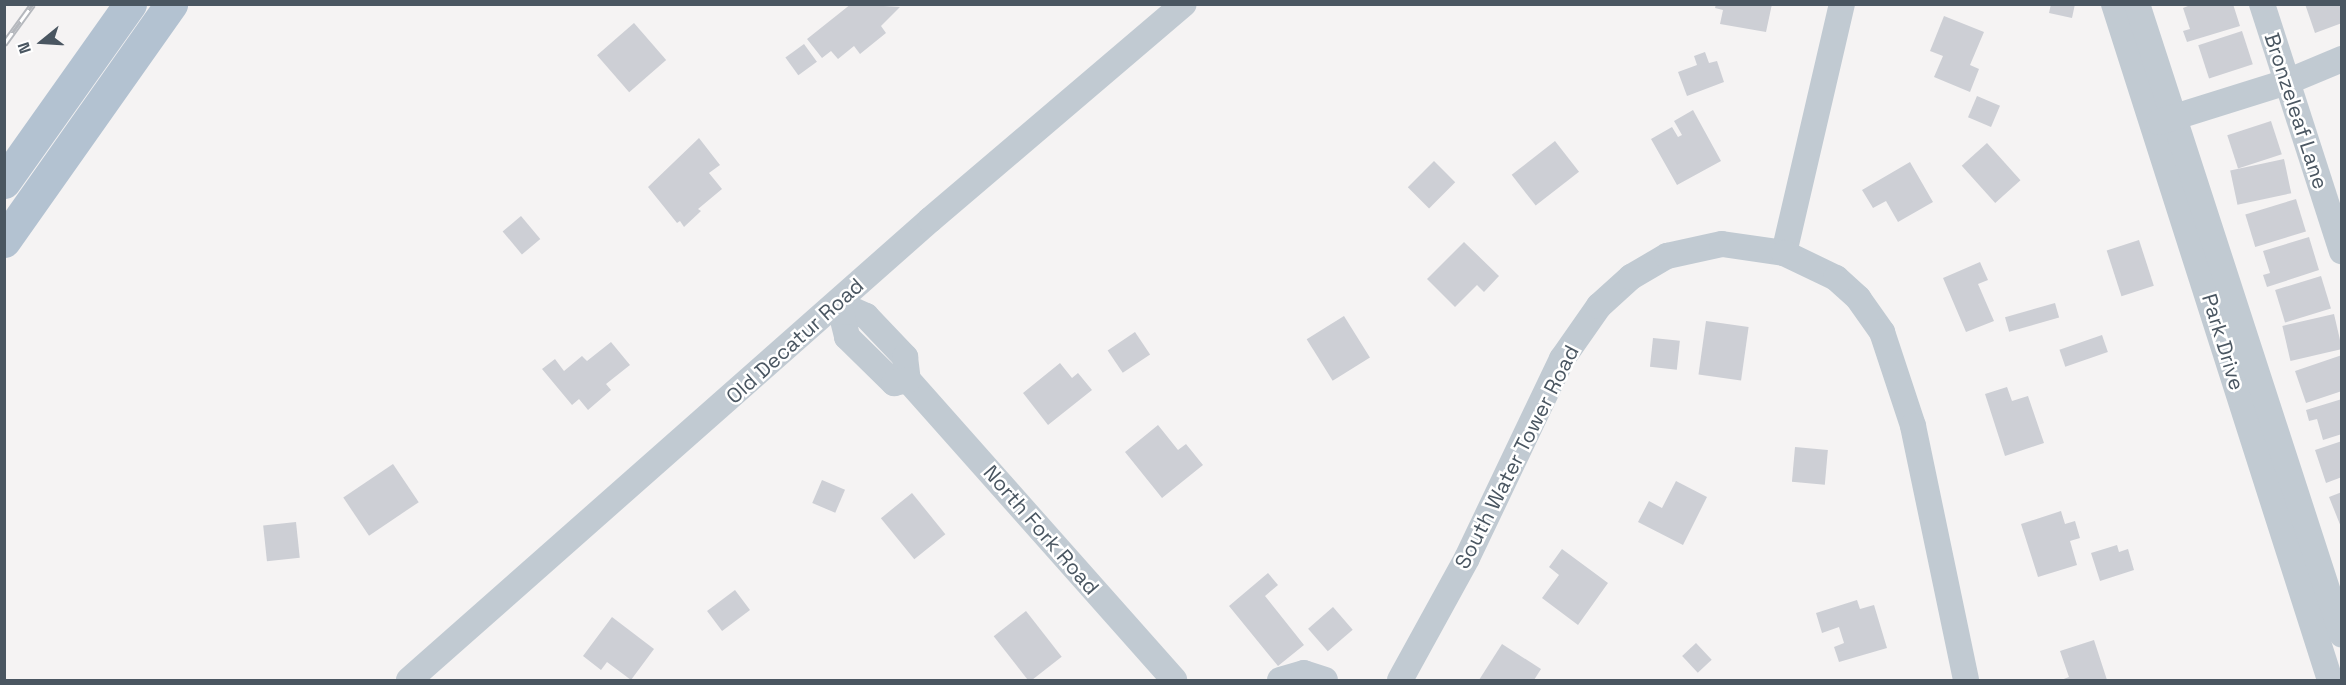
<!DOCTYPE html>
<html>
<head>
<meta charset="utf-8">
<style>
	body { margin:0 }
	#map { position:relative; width:2346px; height:685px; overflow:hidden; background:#f5f3f3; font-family:"Space Grotesk",sans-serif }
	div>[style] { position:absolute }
	.building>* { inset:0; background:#cdcfd5; transform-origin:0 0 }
	.minor>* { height:26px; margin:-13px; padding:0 13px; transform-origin:13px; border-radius:13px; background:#c1cad2 }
	.major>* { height:33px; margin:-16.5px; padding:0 16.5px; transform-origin:16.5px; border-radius:16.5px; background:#b3c2d1 }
	.rail>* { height:7px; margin-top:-3.5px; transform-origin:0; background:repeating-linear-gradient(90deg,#fff 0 14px,#b5b8bd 0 28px); box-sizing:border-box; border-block:2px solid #b5b8bd }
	span { translate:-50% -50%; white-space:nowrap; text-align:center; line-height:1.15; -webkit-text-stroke:5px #fff; paint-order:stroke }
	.street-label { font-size:21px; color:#4a5661 }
	.frame { position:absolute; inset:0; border:6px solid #4a5661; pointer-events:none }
	.north { position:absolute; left:12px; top:12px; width:60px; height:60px; -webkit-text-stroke:4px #fff; paint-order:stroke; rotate:252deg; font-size:16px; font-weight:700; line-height:24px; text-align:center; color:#4a5661 }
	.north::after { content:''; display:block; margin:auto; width:21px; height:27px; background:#4a5661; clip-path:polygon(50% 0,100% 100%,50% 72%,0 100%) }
</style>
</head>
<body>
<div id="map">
	<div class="building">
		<div style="clip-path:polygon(851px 4px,900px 7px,881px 26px,886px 33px,860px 54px,854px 46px,838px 59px,831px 51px,822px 58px,807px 39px)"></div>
		<div style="clip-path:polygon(1716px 4px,1772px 4px,1766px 32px,1720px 24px,1723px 10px,1715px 8px)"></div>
		<div style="clip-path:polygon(2051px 4px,2075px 4px,2072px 18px,2049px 13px)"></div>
		<div style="clip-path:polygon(2193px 4px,2233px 4px,2240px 26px,2187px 42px,2183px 31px,2190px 29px,2183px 8px)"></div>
		<div style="clip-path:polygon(2305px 4px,2342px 4px,2342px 23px,2315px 33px)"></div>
		<div style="clip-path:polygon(1944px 16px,1984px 32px,1970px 65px,1979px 69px,1970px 92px,1934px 77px,1943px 56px,1930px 51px)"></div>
		<div style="left:634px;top:23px;width:49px;height:49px;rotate:49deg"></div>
		<div style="left:2242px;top:31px;width:35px;height:46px;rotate:72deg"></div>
		<div style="left:804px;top:44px;width:22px;height:23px;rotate:54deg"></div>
		<div style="clip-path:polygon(1705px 52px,1709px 63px,1717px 61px,1724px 82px,1687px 96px,1678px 72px,1697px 65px,1694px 56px)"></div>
		<div style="left:1977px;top:96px;width:25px;height:23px;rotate:23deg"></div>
		<div style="clip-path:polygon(1693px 110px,1721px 161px,1677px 185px,1651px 139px,1672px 127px,1678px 137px,1682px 135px,1674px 121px)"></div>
		<div style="left:2271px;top:121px;width:35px;height:46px;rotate:72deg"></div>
		<div style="clip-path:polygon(699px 138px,720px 165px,709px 173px,722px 189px,698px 209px,701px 211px,684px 227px,680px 221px,677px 223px,648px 187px)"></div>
		<div style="left:1555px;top:141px;width:39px;height:55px;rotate:52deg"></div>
		<div style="left:1987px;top:143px;width:50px;height:34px;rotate:48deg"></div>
		<div style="left:2284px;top:159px;width:35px;height:55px;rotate:78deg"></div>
		<div style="left:1434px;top:161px;width:30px;height:37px;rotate:45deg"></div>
		<div style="clip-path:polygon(1910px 162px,1933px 202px,1898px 222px,1886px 201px,1873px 208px,1862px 190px)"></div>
		<div style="left:2296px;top:199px;width:34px;height:53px;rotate:73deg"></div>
		<div style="left:521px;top:216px;width:30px;height:24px;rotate:50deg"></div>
		<div style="clip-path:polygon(2309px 237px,2319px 270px,2267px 287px,2263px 275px,2270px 273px,2263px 251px)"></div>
		<div style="left:2139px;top:240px;width:48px;height:34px;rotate:72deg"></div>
		<div style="clip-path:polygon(1464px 242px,1499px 276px,1484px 292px,1477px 285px,1455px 307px,1427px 279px)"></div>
		<div style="clip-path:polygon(1980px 262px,1988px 280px,1978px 284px,1994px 321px,1966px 332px,1943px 278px)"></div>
		<div style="left:2321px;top:276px;width:34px;height:48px;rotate:73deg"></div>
		<div style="left:2055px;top:303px;width:15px;height:52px;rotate:74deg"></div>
		<div style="left:2334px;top:314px;width:36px;height:53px;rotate:77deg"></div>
		<div style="left:1344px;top:316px;width:49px;height:44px;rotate:58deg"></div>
		<div style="left:1706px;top:321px;width:43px;height:54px;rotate:8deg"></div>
		<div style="left:1135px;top:332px;width:27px;height:33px;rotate:56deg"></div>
		<div style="left:2102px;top:335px;width:18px;height:45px;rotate:71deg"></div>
		<div style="left:1653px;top:338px;width:27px;height:29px;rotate:6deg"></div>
		<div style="clip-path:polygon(611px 342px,630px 365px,606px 384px,611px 390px,588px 410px,579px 399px,572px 405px,542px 369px,555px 359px,564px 371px,582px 356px,587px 361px)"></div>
		<div style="clip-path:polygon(2342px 355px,2342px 391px,2306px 403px,2295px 371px)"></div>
		<div style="clip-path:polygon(1060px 363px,1072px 378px,1078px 373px,1092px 390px,1048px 425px,1023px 393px)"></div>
		<div style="clip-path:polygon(2007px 387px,2012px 401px,2028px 396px,2044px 443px,2005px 456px,1985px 394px)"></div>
		<div style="clip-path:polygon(2342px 399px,2342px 434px,2323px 440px,2317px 419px,2309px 421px,2306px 410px)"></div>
		<div style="clip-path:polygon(1158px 425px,1178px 450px,1186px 444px,1203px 465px,1162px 498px,1125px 452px)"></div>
		<div style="clip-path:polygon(2342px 441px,2342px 477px,2326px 483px,2315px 450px)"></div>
		<div style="left:1795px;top:447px;width:33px;height:35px;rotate:5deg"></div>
		<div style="left:393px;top:464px;width:46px;height:60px;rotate:56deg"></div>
		<div style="left:822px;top:480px;width:25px;height:25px;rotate:23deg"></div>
		<div style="clip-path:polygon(1676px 481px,1707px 497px,1683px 545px,1638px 522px,1649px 501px,1662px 508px)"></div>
		<div style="clip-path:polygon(2342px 492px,2342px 527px,2341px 527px,2329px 497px)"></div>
		<div style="left:912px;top:493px;width:53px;height:40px;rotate:51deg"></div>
		<div style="clip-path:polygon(2061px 511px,2065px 524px,2075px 521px,2080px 538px,2070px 541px,2077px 565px,2038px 577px,2021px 524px)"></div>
		<div style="left:296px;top:522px;width:36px;height:33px;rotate:84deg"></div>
		<div style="clip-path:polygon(2117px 545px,2119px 552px,2128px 549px,2134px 570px,2100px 581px,2091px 553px)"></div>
		<div style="clip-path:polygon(1562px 549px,1608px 583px,1578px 625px,1542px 598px,1559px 575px,1549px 567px)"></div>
		<div style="clip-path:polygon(1268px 573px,1278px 585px,1265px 596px,1304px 645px,1278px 666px,1229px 606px)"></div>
		<div style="left:735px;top:590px;width:25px;height:35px;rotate:53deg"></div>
		<div style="clip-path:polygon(1857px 600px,1860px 609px,1874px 605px,1887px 648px,1839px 662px,1834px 647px,1844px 643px,1839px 627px,1822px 633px,1816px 613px)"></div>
		<div style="left:1333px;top:607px;width:30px;height:33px;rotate:49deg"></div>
		<div style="left:1026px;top:611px;width:58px;height:41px;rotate:52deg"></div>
		<div style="clip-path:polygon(612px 617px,654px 649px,631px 680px,607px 662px,601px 670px,583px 656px)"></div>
		<div style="clip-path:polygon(2094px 640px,2107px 680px,2061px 680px,2069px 677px,2060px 651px)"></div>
		<div style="left:1696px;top:643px;width:23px;height:19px;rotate:47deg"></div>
		<div style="clip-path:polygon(1502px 644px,1541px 669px,1534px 680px,1479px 680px)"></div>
	</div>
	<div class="minor">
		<div style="left:2114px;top:4px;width:710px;rotate:72.28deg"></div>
		<div style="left:2137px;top:4px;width:663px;rotate:72deg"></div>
		<div style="left:2262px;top:4px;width:260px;rotate:72.1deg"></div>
		<div style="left:2159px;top:122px;width:134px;rotate:-17.4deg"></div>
		<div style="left:2287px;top:82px;width:60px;rotate:-22.7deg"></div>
		<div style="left:1784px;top:253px;width:256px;rotate:-76.9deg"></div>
		<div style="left:839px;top:304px;width:30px;rotate:24deg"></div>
		<div style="left:866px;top:316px;width:57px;rotate:46.4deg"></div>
		<div style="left:905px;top:357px;width:23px;rotate:83deg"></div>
		<div style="left:908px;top:380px;width:401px;rotate:48.4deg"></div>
		<div style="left:839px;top:304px;width:34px;rotate:76deg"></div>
		<div style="left:847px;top:337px;width:66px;rotate:44.4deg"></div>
		<div style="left:894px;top:383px;width:14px;rotate:-12deg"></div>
		<div style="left:409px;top:680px;width:695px;rotate:-41.44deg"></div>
		<div style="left:930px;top:220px;width:333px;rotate:-40.4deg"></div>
		<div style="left:1280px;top:680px;width:25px;rotate:-16deg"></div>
		<div style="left:1304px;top:673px;width:22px;rotate:18deg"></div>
		<div style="left:1400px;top:680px;width:139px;rotate:-61.2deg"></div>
		<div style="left:1467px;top:558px;width:221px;rotate:-64.5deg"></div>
		<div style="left:1562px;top:359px;width:65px;rotate:-55.1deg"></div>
		<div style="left:1599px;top:306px;width:43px;rotate:-42.2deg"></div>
		<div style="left:1631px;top:277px;width:42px;rotate:-30.3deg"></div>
		<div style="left:1667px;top:256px;width:56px;rotate:-12.3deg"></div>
		<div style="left:1722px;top:244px;width:63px;rotate:8.3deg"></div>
		<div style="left:1784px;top:253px;width:58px;rotate:25.7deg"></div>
		<div style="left:1836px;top:278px;width:30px;rotate:42deg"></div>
		<div style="left:1858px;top:298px;width:42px;rotate:54.8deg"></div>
		<div style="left:1882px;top:332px;width:99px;rotate:71.7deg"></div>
		<div style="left:1913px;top:426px;width:259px;rotate:78.2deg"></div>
	</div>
	<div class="major">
		<div style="left:4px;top:182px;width:218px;rotate:-54.7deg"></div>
		<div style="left:4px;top:241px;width:290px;rotate:-54.8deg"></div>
	</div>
	<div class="rail">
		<div style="left:4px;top:44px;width:49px;rotate:-54.1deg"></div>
	</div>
	<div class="street-label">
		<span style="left:2296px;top:111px;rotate:72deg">Bronzeleaf Lane</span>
		<span style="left:795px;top:341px;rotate:-42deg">Old Decatur Road</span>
		<span style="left:2223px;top:342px;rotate:73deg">Park Drive</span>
		<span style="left:1517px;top:457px;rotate:-63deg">South Water Tower Road</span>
		<span style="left:1041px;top:530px;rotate:49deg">North Fork Road</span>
	</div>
	<div class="frame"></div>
	<div class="north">N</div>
</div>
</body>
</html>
